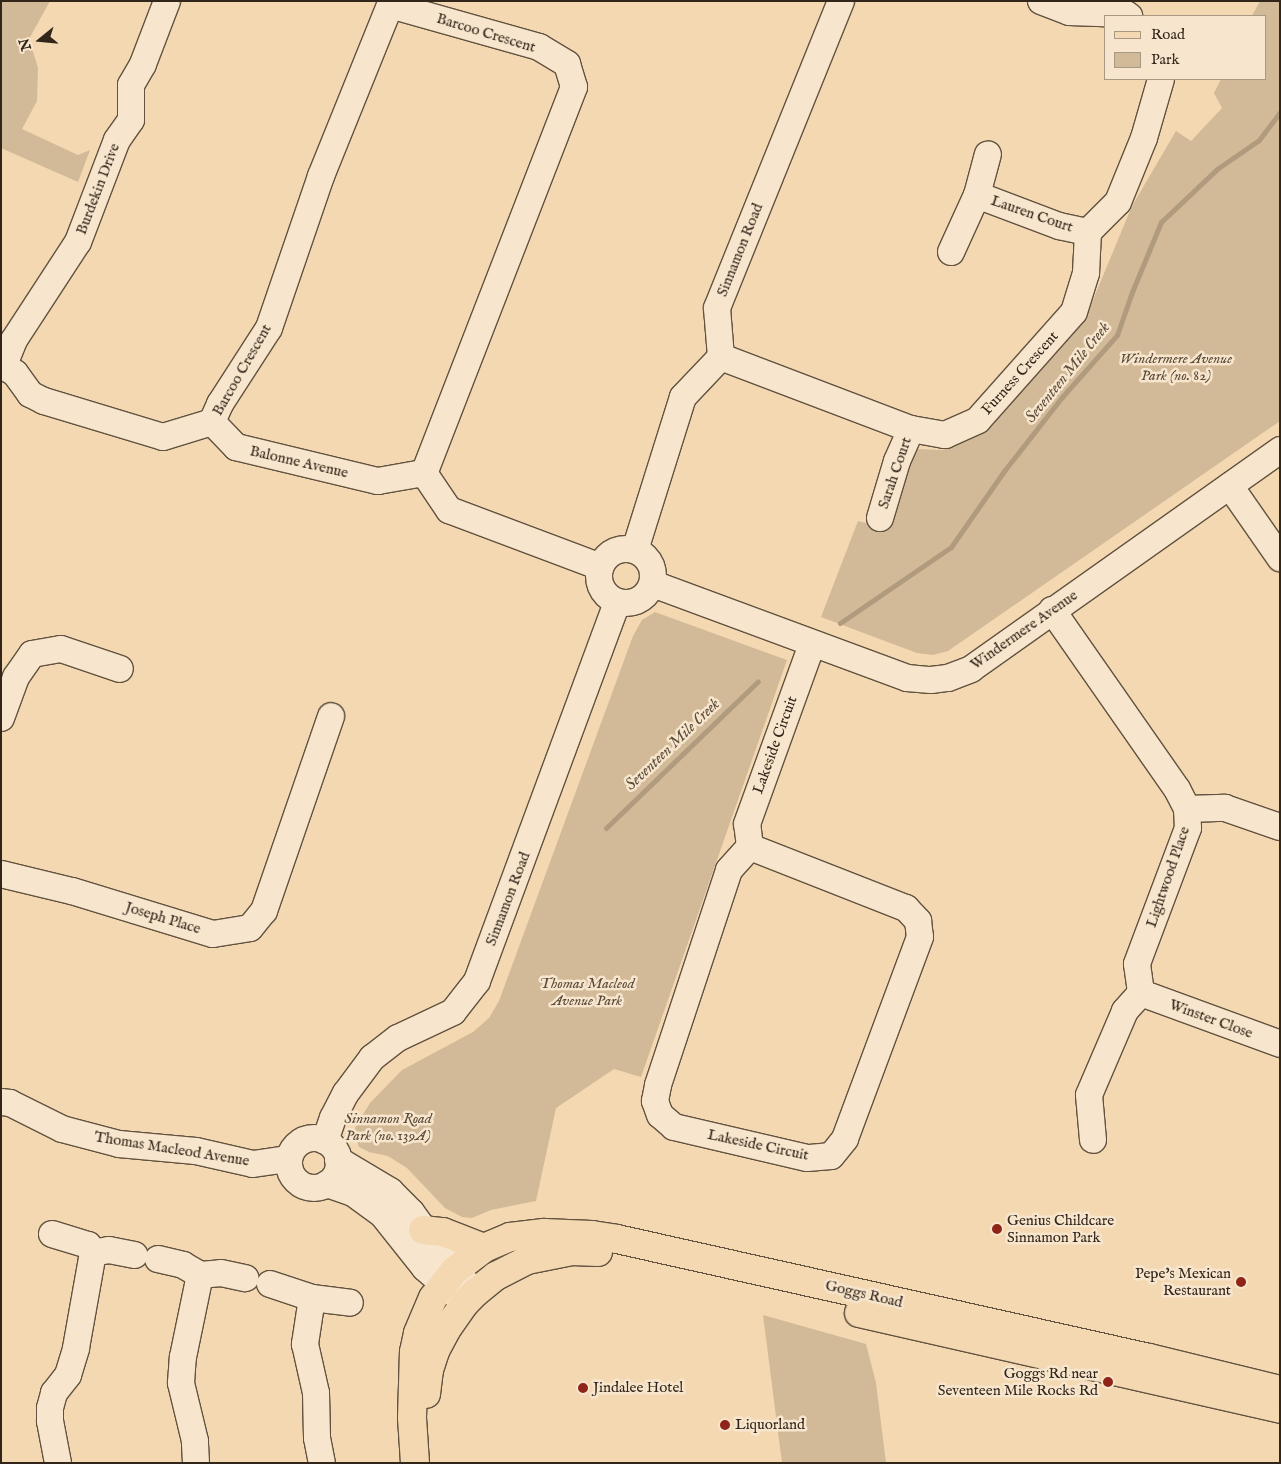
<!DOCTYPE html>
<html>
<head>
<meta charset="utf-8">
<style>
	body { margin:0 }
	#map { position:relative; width:1281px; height:1464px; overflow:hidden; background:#f3d8b2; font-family:"IM FELL English",serif }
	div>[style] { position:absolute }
	.green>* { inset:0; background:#d2ba98 }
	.stream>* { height:5px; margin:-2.5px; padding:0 2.5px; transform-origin:2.5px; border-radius:2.5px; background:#b19b7e }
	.roads { filter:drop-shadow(1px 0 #62523f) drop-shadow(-1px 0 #62523f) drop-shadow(0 1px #62523f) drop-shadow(0 -1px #62523f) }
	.minor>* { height:26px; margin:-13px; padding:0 13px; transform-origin:13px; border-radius:13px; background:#f7e6cd }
	.minor>.ring { margin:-13px; padding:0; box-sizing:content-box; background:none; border:26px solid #f7e6cd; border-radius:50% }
	.major>* { height:28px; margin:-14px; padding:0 14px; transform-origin:14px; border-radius:14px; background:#f3d8b2 }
	.dots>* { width:14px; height:14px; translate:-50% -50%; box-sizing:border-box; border:2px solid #f7e6cd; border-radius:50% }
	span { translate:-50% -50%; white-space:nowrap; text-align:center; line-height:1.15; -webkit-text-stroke:5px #f7e6cd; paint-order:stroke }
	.street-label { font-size:15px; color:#322519 }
	.park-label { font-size:15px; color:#5a4a39; font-style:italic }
	.poi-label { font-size:15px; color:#322519 }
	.left { translate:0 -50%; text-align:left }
	.right { translate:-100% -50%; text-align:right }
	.water-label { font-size:16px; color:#5e4e3c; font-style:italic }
	.frame { position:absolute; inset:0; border:2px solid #322519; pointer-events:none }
	.legend { position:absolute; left:1104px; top:15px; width:162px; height:65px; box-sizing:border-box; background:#f7e6cd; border:1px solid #a89985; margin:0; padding:6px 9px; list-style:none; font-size:15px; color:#322519 }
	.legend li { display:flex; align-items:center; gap:10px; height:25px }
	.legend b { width:25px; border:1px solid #a89985 }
	.north { position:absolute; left:15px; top:15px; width:50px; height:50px; -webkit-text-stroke:4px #f7e6cd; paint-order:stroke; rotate:253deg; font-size:14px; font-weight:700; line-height:20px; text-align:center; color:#322519 }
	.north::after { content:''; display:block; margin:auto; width:18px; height:22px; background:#322519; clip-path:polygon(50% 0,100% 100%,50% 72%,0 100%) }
</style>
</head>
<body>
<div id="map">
	<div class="green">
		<div style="clip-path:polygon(1px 1px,50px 1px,29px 39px,38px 68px,37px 101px,22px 129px,78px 155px,90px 150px,78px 182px,1px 148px)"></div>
		<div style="clip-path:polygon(1260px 1px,1280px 1px,1280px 421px,948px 651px,933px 655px,917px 653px,821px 617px,858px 521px,890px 529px,901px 488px,917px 449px,943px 450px,985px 430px,1088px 312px,1132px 206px,1176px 131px,1191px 141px,1222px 108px,1214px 93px,1221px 79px,1265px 79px,1265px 16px,1252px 16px)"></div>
		<div style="clip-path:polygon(655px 612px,787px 660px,641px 1077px,614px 1069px,556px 1108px,536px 1201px,491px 1210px,472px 1218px,462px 1217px,445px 1208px,407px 1168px,388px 1156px,369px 1152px,359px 1147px,355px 1136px,355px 1128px,370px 1103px,402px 1070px,473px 1032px,489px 1018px,499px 1001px,633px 636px,642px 620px)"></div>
		<div style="clip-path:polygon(763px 1315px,866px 1344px,876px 1383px,886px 1463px,782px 1463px)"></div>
	</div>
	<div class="stream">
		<div style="left:840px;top:623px;width:135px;rotate:-34.4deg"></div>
		<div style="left:951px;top:547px;width:93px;rotate:-55.1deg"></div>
		<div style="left:1004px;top:471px;width:94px;rotate:-51.9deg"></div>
		<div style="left:1062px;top:397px;width:83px;rotate:-48.4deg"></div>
		<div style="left:1117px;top:335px;width:46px;rotate:-70.8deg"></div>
		<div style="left:1132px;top:292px;width:76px;rotate:-67.5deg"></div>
		<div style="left:1161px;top:222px;width:77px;rotate:-43.4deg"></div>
		<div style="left:1217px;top:169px;width:51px;rotate:-34.6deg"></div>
		<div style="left:1259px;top:140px;width:35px;rotate:-53deg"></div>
		<div style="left:606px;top:828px;width:211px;rotate:-44deg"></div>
	</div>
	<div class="roads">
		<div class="minor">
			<div style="left:1041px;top:1px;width:30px;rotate:21deg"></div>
			<div style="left:1069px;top:12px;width:57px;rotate:2deg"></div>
			<div style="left:1126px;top:14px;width:4px;rotate:34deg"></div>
			<div style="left:977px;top:195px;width:88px;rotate:20.7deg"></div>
			<div style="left:1059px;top:226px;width:30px;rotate:12deg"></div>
			<div style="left:951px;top:252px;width:63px;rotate:-65.5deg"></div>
			<div style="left:977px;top:195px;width:42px;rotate:-75deg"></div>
			<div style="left:721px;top:357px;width:203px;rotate:20.8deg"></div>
			<div style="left:911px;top:429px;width:35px;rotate:10deg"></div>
			<div style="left:945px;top:435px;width:36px;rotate:-24deg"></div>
			<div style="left:978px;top:420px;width:144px;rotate:-48.4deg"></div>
			<div style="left:1074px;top:312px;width:41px;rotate:-72.9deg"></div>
			<div style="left:1086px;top:273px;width:41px;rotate:-87.2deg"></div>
			<div style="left:1088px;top:232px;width:42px;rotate:-45deg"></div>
			<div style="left:1118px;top:202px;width:69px;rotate:-67.9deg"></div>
			<div style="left:1144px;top:138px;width:61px;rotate:-73.9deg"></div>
			<div style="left:1px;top:365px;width:16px;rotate:30deg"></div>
			<div style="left:15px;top:373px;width:26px;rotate:54deg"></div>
			<div style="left:30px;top:394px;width:16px;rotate:27deg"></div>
			<div style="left:44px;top:401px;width:124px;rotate:16.8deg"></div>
			<div style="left:163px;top:437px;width:51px;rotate:-17deg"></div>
			<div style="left:212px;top:422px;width:35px;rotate:46deg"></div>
			<div style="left:236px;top:447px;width:146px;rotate:13.5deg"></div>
			<div style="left:378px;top:481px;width:47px;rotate:-9.9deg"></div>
			<div style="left:424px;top:473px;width:45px;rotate:56deg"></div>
			<div style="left:449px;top:510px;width:162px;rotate:20.6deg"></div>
			<div style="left:4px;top:365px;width:27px;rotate:-68deg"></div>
			<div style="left:14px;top:340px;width:117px;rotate:-56.9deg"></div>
			<div style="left:78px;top:242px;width:109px;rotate:-69.1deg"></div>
			<div style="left:117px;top:140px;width:24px;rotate:-55deg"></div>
			<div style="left:131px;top:120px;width:35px;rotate:-90deg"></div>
			<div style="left:131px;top:85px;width:24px;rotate:-60deg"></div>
			<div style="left:143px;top:64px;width:67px;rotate:-69.1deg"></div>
			<div style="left:212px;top:422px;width:20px;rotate:-66deg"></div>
			<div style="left:220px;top:404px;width:90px;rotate:-57.2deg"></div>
			<div style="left:269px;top:328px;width:161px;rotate:-71.1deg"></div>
			<div style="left:321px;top:176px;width:184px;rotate:-68deg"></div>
			<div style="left:390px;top:5px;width:155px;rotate:15.7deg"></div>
			<div style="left:539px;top:47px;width:33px;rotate:31deg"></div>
			<div style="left:567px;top:64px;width:24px;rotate:73deg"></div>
			<div style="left:574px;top:87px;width:414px;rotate:111.2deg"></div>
			<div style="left:1230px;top:486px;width:88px;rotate:55.2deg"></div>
			<div style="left:880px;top:518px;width:59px;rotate:-73.4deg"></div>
			<div style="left:897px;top:461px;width:35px;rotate:-66deg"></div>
			<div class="ring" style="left:599px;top:549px;width:28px;height:28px"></div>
			<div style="left:635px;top:550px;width:160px;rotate:-72.6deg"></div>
			<div style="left:683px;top:397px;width:55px;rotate:-46.5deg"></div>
			<div style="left:721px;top:357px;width:49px;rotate:-94.7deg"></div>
			<div style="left:717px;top:308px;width:331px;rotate:-68deg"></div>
			<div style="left:653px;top:584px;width:271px;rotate:20.3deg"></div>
			<div style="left:907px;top:678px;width:24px;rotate:5deg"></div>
			<div style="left:931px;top:680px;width:17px;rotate:-7deg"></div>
			<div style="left:948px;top:678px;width:25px;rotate:-21deg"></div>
			<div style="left:971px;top:669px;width:379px;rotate:-35.3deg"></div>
			<div style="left:1052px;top:610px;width:218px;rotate:55.1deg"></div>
			<div style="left:1177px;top:789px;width:22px;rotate:63deg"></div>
			<div style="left:1187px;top:809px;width:19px;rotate:87deg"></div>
			<div style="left:1188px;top:828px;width:145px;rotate:110.6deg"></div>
			<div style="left:1137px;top:964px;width:29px;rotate:82deg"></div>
			<div style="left:1141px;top:993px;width:24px;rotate:132deg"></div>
			<div style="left:1125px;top:1011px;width:91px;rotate:113.2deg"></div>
			<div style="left:1089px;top:1095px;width:45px;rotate:84.9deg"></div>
			<div style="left:1px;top:718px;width:44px;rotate:-69.9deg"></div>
			<div style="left:16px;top:677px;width:28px;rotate:-55deg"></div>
			<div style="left:32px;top:654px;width:29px;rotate:-10deg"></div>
			<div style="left:61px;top:649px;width:62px;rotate:18.7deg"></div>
			<div style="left:1187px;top:809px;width:38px;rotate:-2deg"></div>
			<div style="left:1225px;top:808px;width:58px;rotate:19.1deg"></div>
			<div style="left:750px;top:847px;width:168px;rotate:21.4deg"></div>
			<div style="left:906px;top:908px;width:18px;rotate:47deg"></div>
			<div style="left:918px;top:921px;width:16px;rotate:83deg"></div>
			<div style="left:920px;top:937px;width:215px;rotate:110.4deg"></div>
			<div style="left:845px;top:1139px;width:22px;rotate:129deg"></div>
			<div style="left:831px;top:1156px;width:24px;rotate:175deg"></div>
			<div style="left:807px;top:1158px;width:137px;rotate:-166.9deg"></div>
			<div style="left:674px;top:1127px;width:18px;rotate:-139deg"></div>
			<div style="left:660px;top:1115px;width:15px;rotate:-110deg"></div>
			<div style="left:655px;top:1101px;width:16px;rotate:-79deg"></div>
			<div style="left:658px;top:1085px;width:226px;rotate:-71.7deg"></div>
			<div style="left:729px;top:870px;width:31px;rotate:-48deg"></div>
			<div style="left:750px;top:847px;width:23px;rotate:-97deg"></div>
			<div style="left:747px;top:824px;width:191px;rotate:-70.1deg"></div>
			<div style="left:1px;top:874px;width:73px;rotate:13.5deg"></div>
			<div style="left:72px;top:891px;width:147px;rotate:17deg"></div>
			<div style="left:213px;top:934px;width:37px;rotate:-9deg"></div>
			<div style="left:250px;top:928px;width:22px;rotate:-51deg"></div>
			<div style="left:264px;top:911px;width:206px;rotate:-71deg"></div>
			<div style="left:1141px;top:993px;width:148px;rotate:20.1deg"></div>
			<div style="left:1px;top:1102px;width:9px;rotate:6deg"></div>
			<div style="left:10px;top:1103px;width:58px;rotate:26.6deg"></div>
			<div style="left:62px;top:1129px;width:59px;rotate:14.7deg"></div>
			<div style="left:119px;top:1144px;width:77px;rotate:5.2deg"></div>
			<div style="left:196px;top:1151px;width:58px;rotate:12.8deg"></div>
			<div style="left:253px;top:1164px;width:36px;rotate:-8deg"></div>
			<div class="ring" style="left:289px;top:1138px;width:24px;height:24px"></div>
			<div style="left:325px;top:1141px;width:24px;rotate:-71deg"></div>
			<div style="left:333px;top:1118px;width:28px;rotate:-63deg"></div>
			<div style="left:346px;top:1093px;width:44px;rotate:-53.4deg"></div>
			<div style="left:372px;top:1058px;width:33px;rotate:-38deg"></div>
			<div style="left:398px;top:1038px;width:61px;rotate:-25.3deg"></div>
			<div style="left:453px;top:1012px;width:39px;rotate:-52deg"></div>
			<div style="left:477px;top:981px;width:404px;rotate:-69.7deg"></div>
			<div style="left:338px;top:1160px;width:61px;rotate:30.8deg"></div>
			<div style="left:390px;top:1191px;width:30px;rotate:45deg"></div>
			<div style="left:411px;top:1212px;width:73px;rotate:53.9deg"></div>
			<div style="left:454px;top:1271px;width:30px;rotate:44deg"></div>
			<div style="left:327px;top:1184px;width:28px;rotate:19deg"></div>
			<div style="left:353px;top:1193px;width:36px;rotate:36deg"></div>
			<div style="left:382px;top:1214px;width:69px;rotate:51.5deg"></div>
			<div style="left:425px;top:1268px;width:44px;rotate:41.3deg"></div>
			<div style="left:52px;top:1234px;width:38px;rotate:17deg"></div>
			<div style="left:88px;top:1245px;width:9px;rotate:58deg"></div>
			<div style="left:93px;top:1253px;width:16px;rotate:-11deg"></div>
			<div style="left:109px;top:1250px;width:26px;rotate:11deg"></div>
			<div style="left:158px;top:1259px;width:26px;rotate:13deg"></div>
			<div style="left:183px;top:1265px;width:20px;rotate:30deg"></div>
			<div style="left:200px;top:1275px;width:21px;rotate:-5deg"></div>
			<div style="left:221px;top:1273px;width:25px;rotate:12deg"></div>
			<div style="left:270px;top:1284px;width:44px;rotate:18.4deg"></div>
			<div style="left:312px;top:1298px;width:38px;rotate:7deg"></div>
			<div style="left:312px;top:1298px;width:47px;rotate:98.7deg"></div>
			<div style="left:305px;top:1344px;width:50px;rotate:77.3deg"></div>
			<div style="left:316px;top:1393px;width:45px;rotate:88.7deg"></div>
			<div style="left:317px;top:1438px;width:25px;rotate:79deg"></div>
			<div style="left:58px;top:1463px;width:43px;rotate:-100.8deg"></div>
			<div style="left:50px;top:1421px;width:13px;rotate:-90deg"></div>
			<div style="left:50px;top:1408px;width:16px;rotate:-75deg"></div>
			<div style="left:54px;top:1393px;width:23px;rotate:-52deg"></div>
			<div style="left:68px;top:1375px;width:28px;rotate:-73deg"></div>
			<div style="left:76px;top:1348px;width:97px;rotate:-79.9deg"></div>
			<div style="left:196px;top:1463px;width:22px;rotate:-93deg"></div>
			<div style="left:195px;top:1441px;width:60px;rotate:-103.6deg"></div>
			<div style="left:181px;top:1383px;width:26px;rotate:-86deg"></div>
			<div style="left:183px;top:1357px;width:84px;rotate:-78.3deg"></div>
		</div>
		<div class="major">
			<div style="left:423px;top:1230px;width:20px;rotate:6deg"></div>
			<div style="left:443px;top:1232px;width:44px;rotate:21.3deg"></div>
			<div style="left:859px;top:1313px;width:432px;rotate:12.8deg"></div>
			<div style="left:426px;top:1394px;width:24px;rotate:-83deg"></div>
			<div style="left:429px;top:1370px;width:20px;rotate:-72deg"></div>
			<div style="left:435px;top:1351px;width:24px;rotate:-62deg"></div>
			<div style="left:446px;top:1330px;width:33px;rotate:-55deg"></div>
			<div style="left:465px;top:1303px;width:16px;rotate:-45deg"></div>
			<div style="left:476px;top:1292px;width:26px;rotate:-39deg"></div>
			<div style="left:496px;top:1276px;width:35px;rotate:-27deg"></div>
			<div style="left:527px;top:1260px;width:46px;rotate:-11.3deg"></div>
			<div style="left:572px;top:1251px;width:26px;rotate:2deg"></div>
			<div style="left:415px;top:1463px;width:45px;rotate:-93.8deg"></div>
			<div style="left:412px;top:1418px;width:66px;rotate:-88.3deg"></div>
			<div style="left:414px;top:1352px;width:19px;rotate:-78deg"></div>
			<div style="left:418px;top:1333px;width:38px;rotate:-67deg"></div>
			<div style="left:433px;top:1298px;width:34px;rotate:-52deg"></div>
			<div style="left:454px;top:1271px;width:38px;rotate:-37deg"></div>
			<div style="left:484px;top:1248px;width:28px;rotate:-23deg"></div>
			<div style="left:510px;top:1237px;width:34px;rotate:-7deg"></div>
			<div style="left:544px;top:1233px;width:48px;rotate:2.4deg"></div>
			<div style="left:592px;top:1235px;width:25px;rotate:9deg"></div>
			<div style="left:617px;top:1239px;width:545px;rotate:12.61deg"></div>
			<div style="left:1149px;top:1358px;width:135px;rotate:13.7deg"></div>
		</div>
	</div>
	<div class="dots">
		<div style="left:997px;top:1229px;background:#8f2418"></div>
		<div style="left:1241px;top:1282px;background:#8f2418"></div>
		<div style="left:1108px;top:1382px;background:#8f2418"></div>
		<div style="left:583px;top:1388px;background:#8f2418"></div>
		<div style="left:725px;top:1425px;background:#8f2418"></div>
	</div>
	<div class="street-label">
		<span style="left:486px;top:33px;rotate:17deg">Barcoo Crescent</span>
		<span style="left:98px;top:189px;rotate:-69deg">Burdekin Drive</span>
		<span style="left:1032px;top:214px;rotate:19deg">Lauren Court</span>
		<span style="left:740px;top:250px;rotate:-68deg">Sinnamon Road</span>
		<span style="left:242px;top:370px;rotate:-60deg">Barcoo Crescent</span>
		<span style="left:1020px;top:373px;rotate:-48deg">Furness Crescent</span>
		<span style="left:299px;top:462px;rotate:13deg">Balonne Avenue</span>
		<span style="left:895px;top:473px;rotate:-71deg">Sarah Court</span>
		<span style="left:1024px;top:630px;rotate:-35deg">Windermere Avenue</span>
		<span style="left:775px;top:745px;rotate:-70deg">Lakeside Circuit</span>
		<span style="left:1168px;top:877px;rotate:-71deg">Lightwood Place</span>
		<span style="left:508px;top:899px;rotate:-69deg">Sinnamon Road</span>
		<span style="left:163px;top:918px;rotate:17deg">Joseph Place</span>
		<span style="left:1211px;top:1019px;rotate:20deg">Winster Close</span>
		<span style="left:758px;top:1145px;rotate:12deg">Lakeside Circuit</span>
		<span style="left:172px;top:1149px;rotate:9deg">Thomas Macleod Avenue</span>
		<span style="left:864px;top:1294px;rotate:13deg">Goggs Road</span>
	</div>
	<div class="park-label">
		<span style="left:1176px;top:367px">Windermere Avenue<br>Park (no. 82)</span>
		<span style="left:587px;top:992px">Thomas Macleod<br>Avenue Park</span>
		<span style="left:388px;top:1127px">Sinnamon Road<br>Park (no. 139A)</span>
	</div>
	<div class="poi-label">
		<span class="left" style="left:1007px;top:1229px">Genius Childcare<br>Sinnamon Park</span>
		<span class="right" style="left:1231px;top:1282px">Pepe's Mexican<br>Restaurant</span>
		<span class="right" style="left:1098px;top:1382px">Goggs Rd near<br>Seventeen Mile Rocks Rd</span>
		<span class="left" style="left:593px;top:1388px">Jindalee Hotel</span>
		<span class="left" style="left:735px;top:1425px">Liquorland</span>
	</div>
	<div class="water-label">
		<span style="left:1068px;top:373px;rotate:-51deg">Seventeen Mile Creek</span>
		<span style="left:673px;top:745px;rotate:-44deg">Seventeen Mile Creek</span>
	</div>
	<div class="frame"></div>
	<ul class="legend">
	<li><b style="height:6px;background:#f3d8b2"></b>Road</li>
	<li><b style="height:14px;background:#d2ba98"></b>Park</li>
	</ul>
	<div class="north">N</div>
</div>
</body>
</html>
